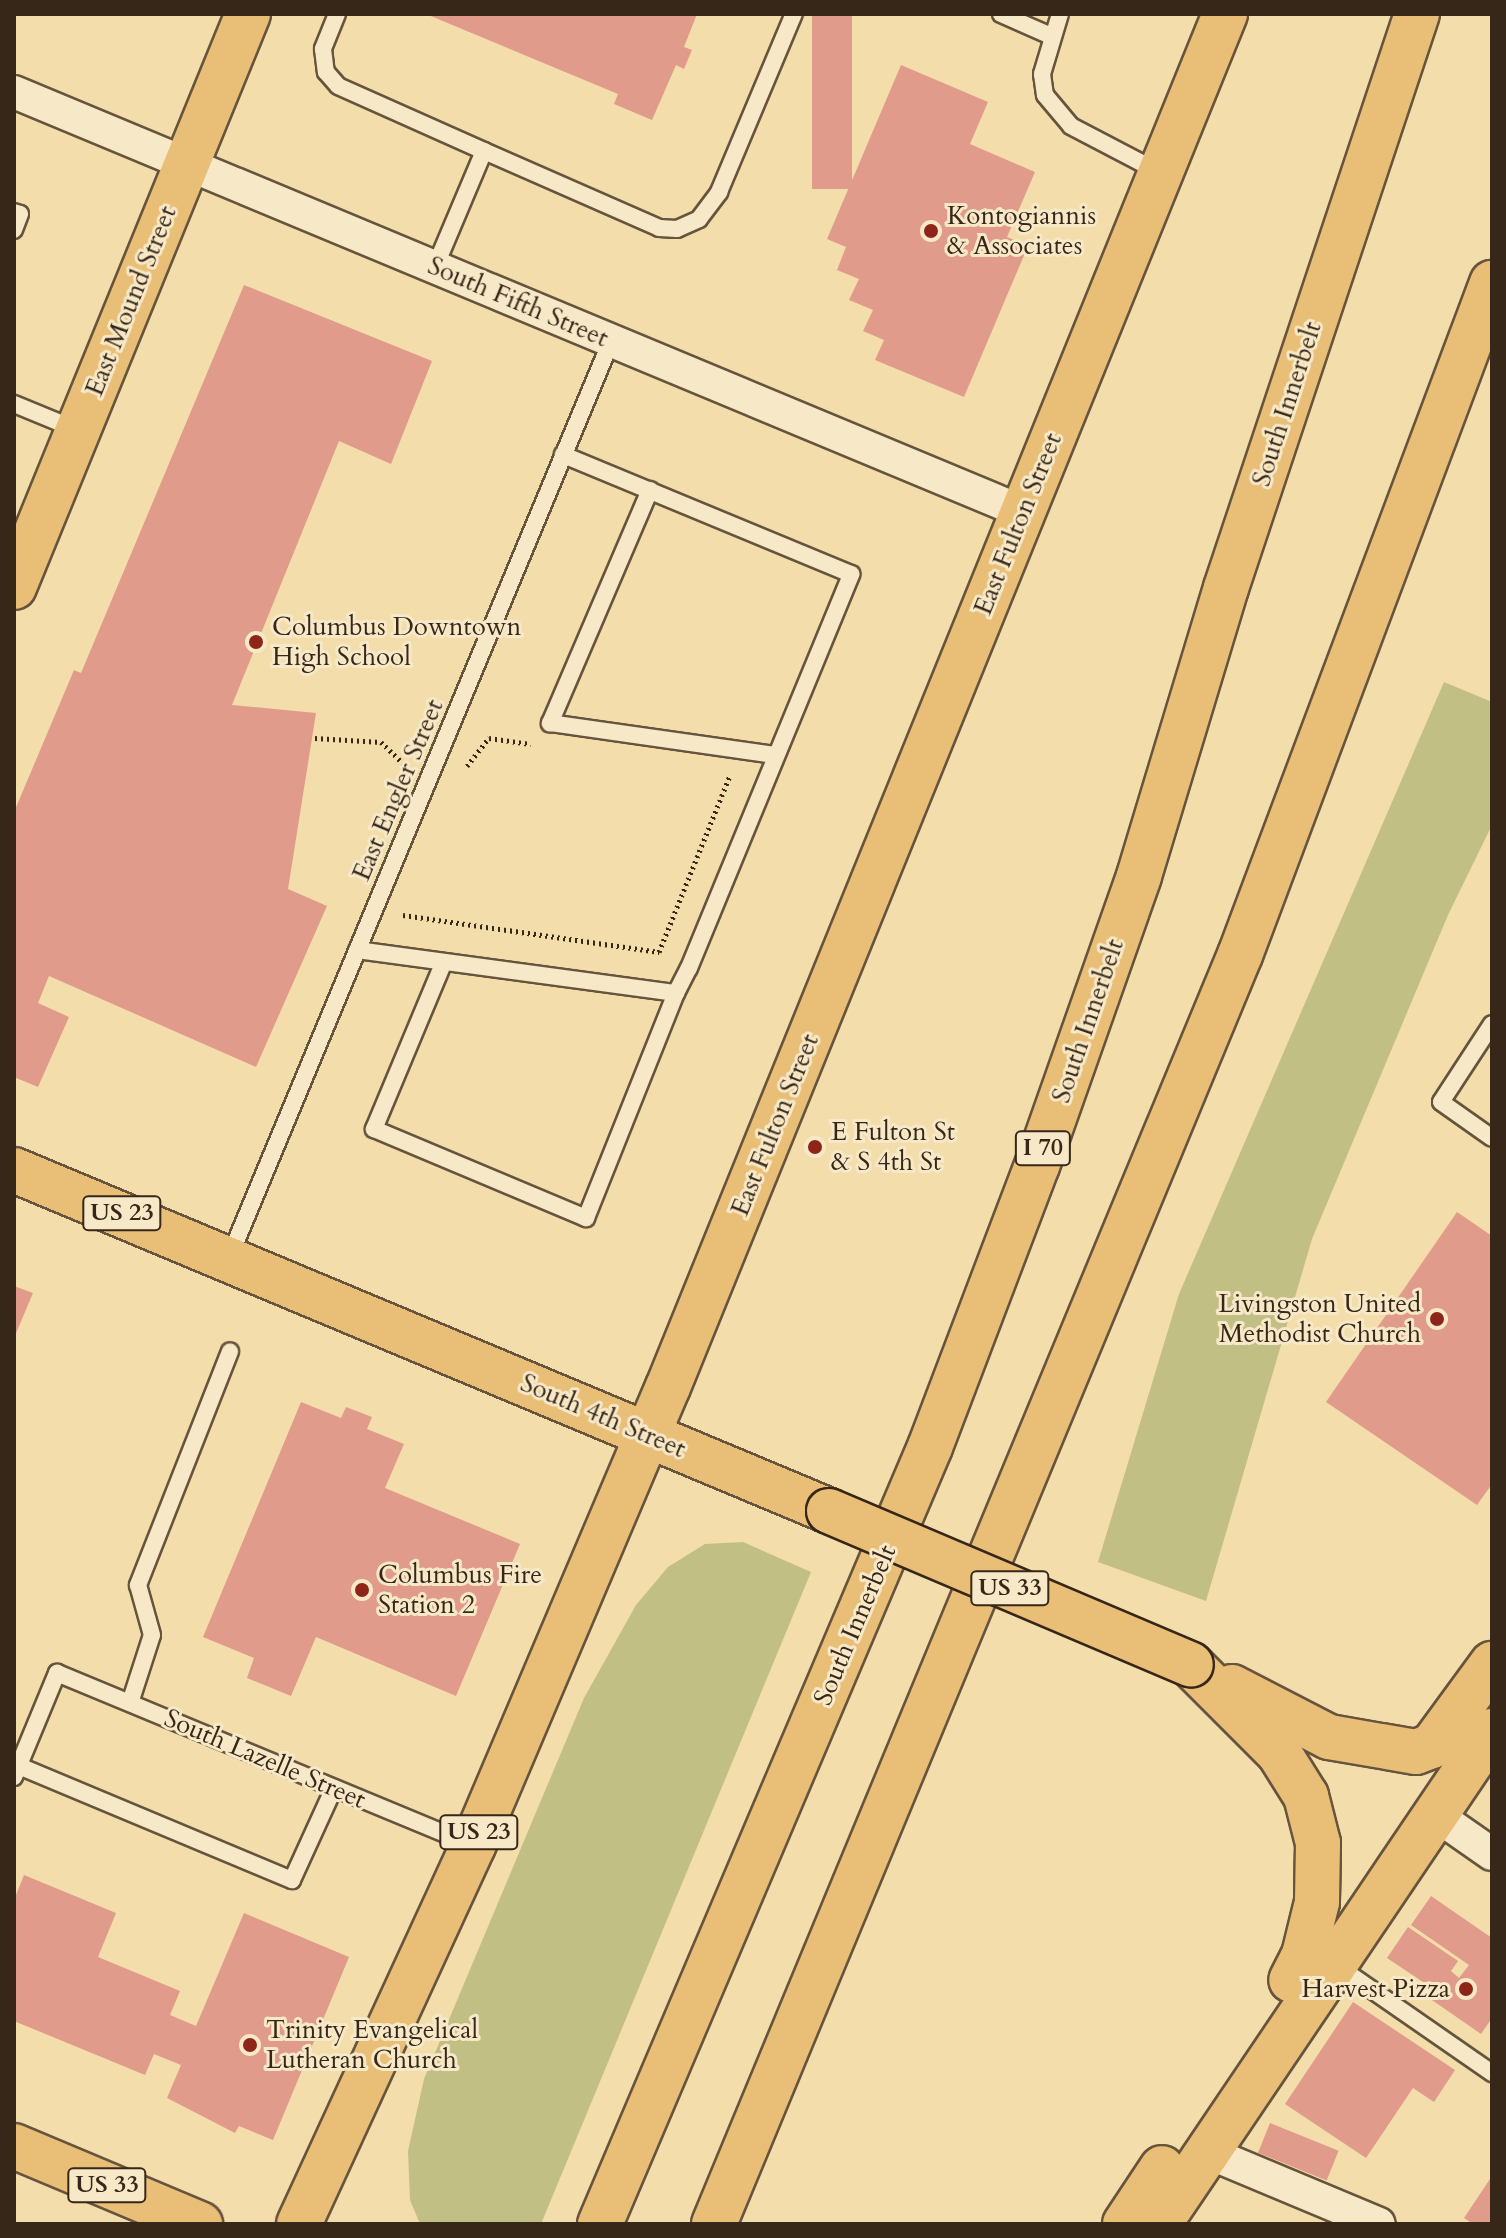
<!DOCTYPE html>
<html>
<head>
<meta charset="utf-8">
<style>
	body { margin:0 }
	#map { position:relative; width:1506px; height:2238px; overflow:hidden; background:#f2ddab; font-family:Cardo,serif }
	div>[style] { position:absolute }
	.green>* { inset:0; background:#c2bf84 }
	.building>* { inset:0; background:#e19b8a; transform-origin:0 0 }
	.path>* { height:5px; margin-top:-2.5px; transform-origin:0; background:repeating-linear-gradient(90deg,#372718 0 2px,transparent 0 6px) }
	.roads { filter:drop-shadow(2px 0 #66543d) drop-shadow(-2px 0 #66543d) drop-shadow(0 2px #66543d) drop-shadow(0 -2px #66543d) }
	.lane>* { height:16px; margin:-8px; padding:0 8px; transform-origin:8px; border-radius:8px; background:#f7e9c8 }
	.street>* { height:32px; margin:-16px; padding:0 16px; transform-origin:16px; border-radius:16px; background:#f7e9c8 }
	.primary>* { height:44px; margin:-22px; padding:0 22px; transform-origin:22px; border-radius:22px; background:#e9be76 }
	.highway>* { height:44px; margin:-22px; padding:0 22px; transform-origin:22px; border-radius:22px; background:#e9be76 }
	.bridges { filter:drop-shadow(2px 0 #372718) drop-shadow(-2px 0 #372718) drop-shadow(0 2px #372718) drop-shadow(0 -2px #372718) }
	.primary-bridge>* { height:44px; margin:-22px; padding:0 22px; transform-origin:22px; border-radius:22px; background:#e9be76 }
	.dots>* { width:22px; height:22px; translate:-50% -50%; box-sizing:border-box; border:4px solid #f7e9c8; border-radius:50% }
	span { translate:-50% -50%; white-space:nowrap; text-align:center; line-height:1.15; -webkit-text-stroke:6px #f7e9c8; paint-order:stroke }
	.shield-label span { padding:2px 6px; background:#f7e9c8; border:2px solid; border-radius:6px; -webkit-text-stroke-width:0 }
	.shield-label { font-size:24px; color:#372718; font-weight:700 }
	.poi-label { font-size:26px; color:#372718 }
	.left { translate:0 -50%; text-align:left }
	.right { translate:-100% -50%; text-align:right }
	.street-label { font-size:26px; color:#372718 }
	.frame { position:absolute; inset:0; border:16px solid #372718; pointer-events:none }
</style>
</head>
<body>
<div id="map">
	<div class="green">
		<div style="clip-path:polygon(1444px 682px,1492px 702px,1492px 825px,1448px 915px,1312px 1239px,1206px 1601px,1098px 1562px,1179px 1294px)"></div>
		<div style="clip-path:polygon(743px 1542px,811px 1572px,541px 2224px,420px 2224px,410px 2200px,408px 2151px,424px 2079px,584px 1698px,636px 1605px,668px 1567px,705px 1544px)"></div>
	</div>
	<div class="building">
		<div style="clip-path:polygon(426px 14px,697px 14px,684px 47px,692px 50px,684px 69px,676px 65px,652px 120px,614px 104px,618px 94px)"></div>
		<div style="left:812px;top:14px;width:40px;height:175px"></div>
		<div style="clip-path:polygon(901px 65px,988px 102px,970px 144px,1035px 172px,1007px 237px,1028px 246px,964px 397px,875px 360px,884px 340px,863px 331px,873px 310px,849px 300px,859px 279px,837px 270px,846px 247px,827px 239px)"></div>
		<div style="clip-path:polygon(244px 285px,432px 361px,391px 464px,339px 441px,232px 705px,316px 713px,288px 889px,327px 906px,256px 1067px,49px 976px,38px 1003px,69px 1017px,38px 1087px,14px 1077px,14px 812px,74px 670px,81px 673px)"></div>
		<div style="clip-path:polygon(1457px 1212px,1492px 1236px,1492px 1484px,1477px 1505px,1326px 1402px)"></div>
		<div style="clip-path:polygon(14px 1286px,33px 1293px,14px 1338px)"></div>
		<div style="clip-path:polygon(301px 1402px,341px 1418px,346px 1407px,372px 1417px,367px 1429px,404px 1444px,385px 1488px,520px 1544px,456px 1696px,316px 1637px,291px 1696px,247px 1678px,254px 1658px,203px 1637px)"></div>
		<div style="clip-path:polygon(24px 1875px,116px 1913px,98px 1957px,180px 1991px,170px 2015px,196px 2026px,244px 1913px,349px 1957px,273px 2140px,239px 2126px,235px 2133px,167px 2098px,181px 2065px,154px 2054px,145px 2075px,14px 2021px,14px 1900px)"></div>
		<div style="clip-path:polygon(1431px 1896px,1492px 1938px,1492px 2018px,1481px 2034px,1432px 2000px,1438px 1992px,1387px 1958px,1408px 1927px,1458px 1961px,1451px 1971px,1459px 1978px,1469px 1965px,1411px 1925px)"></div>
		<div style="clip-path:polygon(1353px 2002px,1455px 2070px,1434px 2102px,1413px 2088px,1366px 2158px,1285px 2104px)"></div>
		<div style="left:1270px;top:2123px;width:74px;height:32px;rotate:22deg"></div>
		<div style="clip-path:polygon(1492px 2176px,1492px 2224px,1473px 2224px,1464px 2218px)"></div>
	</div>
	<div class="path">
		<div style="left:315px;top:738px;width:66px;rotate:3.5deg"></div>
		<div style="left:381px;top:742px;width:30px;rotate:44deg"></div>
		<div style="left:467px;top:766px;width:36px;rotate:-52deg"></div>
		<div style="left:489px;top:738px;width:42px;rotate:8.1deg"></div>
		<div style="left:403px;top:915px;width:259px;rotate:8.2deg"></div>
		<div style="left:659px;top:952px;width:191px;rotate:-68.1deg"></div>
	</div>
	<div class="roads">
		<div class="lane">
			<div style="left:337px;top:14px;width:38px;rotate:112deg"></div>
			<div style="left:323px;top:49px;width:23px;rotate:83deg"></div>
			<div style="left:326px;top:72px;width:18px;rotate:49deg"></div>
			<div style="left:338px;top:86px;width:160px;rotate:24deg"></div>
			<div style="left:484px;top:151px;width:126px;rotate:112.9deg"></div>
			<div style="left:1001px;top:14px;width:55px;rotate:23.7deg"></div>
			<div style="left:1060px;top:14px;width:63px;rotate:106.7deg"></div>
			<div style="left:1042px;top:74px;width:21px;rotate:82deg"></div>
			<div style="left:1045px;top:95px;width:40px;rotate:50deg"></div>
			<div style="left:1071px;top:126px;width:99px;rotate:27.6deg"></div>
			<div style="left:484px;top:151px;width:191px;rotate:23.7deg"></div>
			<div style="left:659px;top:228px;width:18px;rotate:3deg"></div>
			<div style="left:677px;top:229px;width:24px;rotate:-24deg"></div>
			<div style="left:699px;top:219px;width:34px;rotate:-53deg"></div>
			<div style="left:719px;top:192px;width:193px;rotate:-67.2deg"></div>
			<div style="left:14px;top:212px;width:6px;rotate:18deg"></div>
			<div style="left:20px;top:214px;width:17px;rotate:111deg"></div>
			<div style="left:14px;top:404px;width:68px;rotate:22.4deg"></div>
			<div style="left:650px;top:490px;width:254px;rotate:113.2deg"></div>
			<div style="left:550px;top:723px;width:226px;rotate:8.1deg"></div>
			<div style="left:357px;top:950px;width:322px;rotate:7.7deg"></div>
			<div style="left:676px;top:993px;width:28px;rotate:-63deg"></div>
			<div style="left:689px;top:968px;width:426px;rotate:-67.6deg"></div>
			<div style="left:851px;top:574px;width:312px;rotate:-157.5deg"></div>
			<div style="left:443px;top:964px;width:179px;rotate:112.7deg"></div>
			<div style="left:374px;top:1129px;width:230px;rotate:22.8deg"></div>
			<div style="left:586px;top:1218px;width:242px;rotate:-68.2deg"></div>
			<div style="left:1492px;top:1024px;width:93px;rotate:123.2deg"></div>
			<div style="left:1441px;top:1102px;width:62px;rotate:35.2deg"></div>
			<div style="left:229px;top:1258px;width:993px;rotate:-67.38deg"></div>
			<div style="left:130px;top:1703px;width:71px;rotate:-72.1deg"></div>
			<div style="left:152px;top:1635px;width:52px;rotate:-105.6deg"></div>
			<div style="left:138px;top:1585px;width:251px;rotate:-68.5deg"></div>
			<div style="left:19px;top:1766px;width:296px;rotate:22.7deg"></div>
			<div style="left:292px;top:1880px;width:101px;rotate:-65.5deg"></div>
			<div style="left:14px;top:1777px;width:113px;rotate:-67.5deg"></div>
			<div style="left:57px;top:1673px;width:449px;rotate:22.5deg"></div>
			<div style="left:1336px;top:1965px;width:190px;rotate:34.7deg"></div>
		</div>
		<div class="street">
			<div style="left:14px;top:92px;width:1093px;rotate:22.6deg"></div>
			<div style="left:1436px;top:1815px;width:68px;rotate:34.9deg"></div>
			<div style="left:1207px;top:2152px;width:186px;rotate:22.7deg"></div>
		</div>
		<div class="primary">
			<div style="left:14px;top:587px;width:619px;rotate:-67.79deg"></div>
			<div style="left:14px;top:1170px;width:883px;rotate:22.7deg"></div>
			<div style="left:1191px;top:1665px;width:124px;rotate:45deg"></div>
			<div style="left:1279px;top:1753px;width:51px;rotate:57.9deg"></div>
			<div style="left:1306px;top:1796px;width:49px;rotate:75.7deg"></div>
			<div style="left:1318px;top:1843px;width:59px;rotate:91deg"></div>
			<div style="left:1317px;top:1902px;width:55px;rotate:103.8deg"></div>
			<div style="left:1304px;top:1955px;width:28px;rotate:117deg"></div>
			<div style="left:1232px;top:1687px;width:109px;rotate:27.3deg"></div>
			<div style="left:1329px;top:1737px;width:88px;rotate:9.8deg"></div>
			<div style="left:1416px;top:1752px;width:17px;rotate:-21deg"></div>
			<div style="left:1432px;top:1746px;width:102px;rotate:-53.8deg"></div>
			<div style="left:14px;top:2146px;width:202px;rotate:22.8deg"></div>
			<div style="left:299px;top:2224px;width:416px;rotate:-65.3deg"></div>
			<div style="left:473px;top:1846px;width:499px;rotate:-67deg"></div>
			<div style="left:668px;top:1387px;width:1482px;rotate:-67.92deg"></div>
			<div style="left:1125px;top:2224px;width:67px;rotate:-56.5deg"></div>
			<div style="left:1159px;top:2224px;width:595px;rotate:-55.96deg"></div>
		</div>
		<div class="highway">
			<div style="left:600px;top:2224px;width:844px;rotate:-66.99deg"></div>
			<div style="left:930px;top:1447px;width:301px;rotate:-69.2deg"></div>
			<div style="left:1037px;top:1166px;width:307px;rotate:-70.6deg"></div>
			<div style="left:1139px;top:876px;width:301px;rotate:-73.2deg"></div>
			<div style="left:1226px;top:588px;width:605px;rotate:-71.6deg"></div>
			<div style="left:714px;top:2224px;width:1374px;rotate:-67.49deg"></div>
			<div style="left:1240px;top:955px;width:718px;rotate:-69.44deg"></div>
		</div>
	</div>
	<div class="bridges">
		<div class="primary-bridge">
			<div style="left:829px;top:1511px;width:393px;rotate:23deg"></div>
		</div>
	</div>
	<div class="dots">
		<div style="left:931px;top:231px;background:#8f2418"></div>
		<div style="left:256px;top:642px;background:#8f2418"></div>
		<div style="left:815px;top:1147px;background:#8f2418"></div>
		<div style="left:1437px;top:1319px;background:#8f2418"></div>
		<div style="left:362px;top:1590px;background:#8f2418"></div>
		<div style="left:1466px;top:1989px;background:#8f2418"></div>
		<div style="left:250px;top:2045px;background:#8f2418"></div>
	</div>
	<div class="shield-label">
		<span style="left:1043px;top:1148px">I 70</span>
		<span style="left:122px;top:1213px">US 23</span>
		<span style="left:1010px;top:1588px">US 33</span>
		<span style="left:479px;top:1832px">US 23</span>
		<span style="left:107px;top:2185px">US 33</span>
	</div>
	<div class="poi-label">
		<span class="left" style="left:947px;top:231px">Kontogiannis<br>&amp; Associates</span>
		<span class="left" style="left:272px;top:642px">Columbus Downtown<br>High School</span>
		<span class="left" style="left:831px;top:1147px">E Fulton St<br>&amp; S 4th St</span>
		<span class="right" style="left:1421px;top:1319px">Livingston United<br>Methodist Church</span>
		<span class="left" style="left:378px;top:1590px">Columbus Fire<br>Station 2</span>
		<span class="right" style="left:1450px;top:1989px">Harvest Pizza</span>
		<span class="left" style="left:266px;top:2045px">Trinity Evangelical<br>Lutheran Church</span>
	</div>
	<div class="street-label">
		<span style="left:131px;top:301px;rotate:-68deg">East Mound Street</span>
		<span style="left:518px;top:302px;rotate:23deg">South Fifth Street</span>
		<span style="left:1287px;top:404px;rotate:-72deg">South Innerbelt</span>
		<span style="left:1018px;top:524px;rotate:-68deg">East Fulton Street</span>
		<span style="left:398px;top:790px;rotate:-67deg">East Engler Street</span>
		<span style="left:1088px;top:1021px;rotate:-71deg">South Innerbelt</span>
		<span style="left:775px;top:1125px;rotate:-68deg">East Fulton Street</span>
		<span style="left:603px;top:1416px;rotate:23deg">South 4th Street</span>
		<span style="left:855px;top:1625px;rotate:-67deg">South Innerbelt</span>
		<span style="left:265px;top:1759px;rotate:23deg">South Lazelle Street</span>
	</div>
	<div class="frame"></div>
</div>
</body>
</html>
